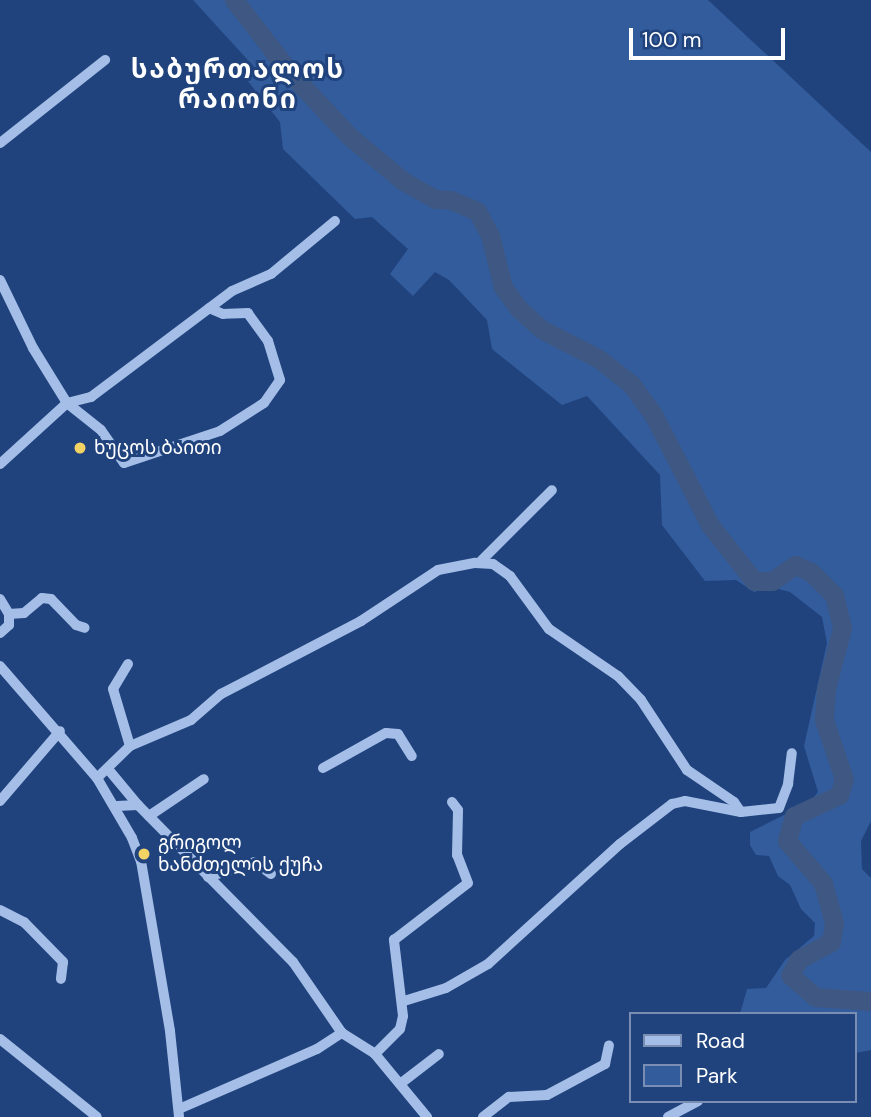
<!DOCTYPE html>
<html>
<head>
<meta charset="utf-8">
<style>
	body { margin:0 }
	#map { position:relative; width:871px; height:1117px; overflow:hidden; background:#20437e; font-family:"DM Sans","Noto Sans Georgian",sans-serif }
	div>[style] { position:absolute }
	.green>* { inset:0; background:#335c9c }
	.river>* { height:19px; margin:-9.5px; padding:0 9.5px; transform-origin:9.5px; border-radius:9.5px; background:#3e5883 }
	.minor>* { height:10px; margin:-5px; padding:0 5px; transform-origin:5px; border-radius:5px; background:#a4bee7 }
	.dots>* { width:19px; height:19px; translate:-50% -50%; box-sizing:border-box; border:4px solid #20437e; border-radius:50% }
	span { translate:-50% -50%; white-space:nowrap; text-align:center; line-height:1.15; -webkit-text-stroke:6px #20437e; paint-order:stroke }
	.poi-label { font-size:19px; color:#fff }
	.left { translate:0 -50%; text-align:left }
	.district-label { font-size:26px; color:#fff; font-weight:700; letter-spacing:2px }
	.legend { position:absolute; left:629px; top:1012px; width:228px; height:91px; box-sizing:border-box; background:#20437e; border:2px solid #798eb2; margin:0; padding:9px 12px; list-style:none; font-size:21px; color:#fff }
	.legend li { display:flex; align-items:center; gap:14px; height:35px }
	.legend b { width:35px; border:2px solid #798eb2 }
	.scale { position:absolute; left:629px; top:28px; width:156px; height:32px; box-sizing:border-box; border:4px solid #fff; border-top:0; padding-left:9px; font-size:21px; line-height:24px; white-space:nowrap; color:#fff; -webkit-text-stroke:5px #20437e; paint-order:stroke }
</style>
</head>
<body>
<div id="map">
	<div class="green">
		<div style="clip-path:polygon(193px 0,708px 0,871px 152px,871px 821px,861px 841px,862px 869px,871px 878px,871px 1050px,855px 1053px,855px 1014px,740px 1014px,747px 989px,766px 988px,785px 960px,814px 936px,815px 923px,801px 909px,790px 885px,778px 876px,769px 856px,756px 855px,750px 845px,750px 832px,810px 802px,818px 792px,804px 746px,827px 643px,822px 617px,790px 592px,771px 587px,754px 592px,736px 580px,705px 581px,662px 525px,660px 475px,587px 396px,562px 405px,492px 349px,487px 320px,449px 280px,435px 272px,413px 296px,390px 274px,408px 249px,372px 217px,355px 219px,283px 149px,280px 122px,247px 80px,257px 70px)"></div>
	</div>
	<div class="river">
		<div style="left:234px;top:0;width:95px;rotate:52.3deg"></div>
		<div style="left:292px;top:75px;width:83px;rotate:46.9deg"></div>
		<div style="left:349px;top:136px;width:70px;rotate:39.8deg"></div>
		<div style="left:403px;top:181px;width:37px;rotate:29deg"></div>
		<div style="left:435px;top:199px;width:16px;rotate:4deg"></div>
		<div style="left:451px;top:200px;width:28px;rotate:23deg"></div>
		<div style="left:477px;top:211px;width:27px;rotate:62deg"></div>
		<div style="left:490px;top:235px;width:54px;rotate:76deg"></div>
		<div style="left:503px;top:287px;width:26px;rotate:54deg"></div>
		<div style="left:518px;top:308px;width:31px;rotate:42deg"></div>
		<div style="left:541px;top:329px;width:65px;rotate:27.3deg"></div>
		<div style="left:599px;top:359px;width:41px;rotate:38deg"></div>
		<div style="left:631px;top:384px;width:37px;rotate:54deg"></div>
		<div style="left:653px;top:414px;width:125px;rotate:62.8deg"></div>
		<div style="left:710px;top:525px;width:71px;rotate:51.8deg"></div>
		<div style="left:754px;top:581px;width:18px"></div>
		<div style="left:772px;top:581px;width:28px;rotate:-35deg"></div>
		<div style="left:795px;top:565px;width:17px;rotate:24deg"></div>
		<div style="left:811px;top:572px;width:33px;rotate:45deg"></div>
		<div style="left:834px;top:595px;width:34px;rotate:76deg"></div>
		<div style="left:842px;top:628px;width:63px;rotate:104.7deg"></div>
		<div style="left:826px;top:689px;width:31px;rotate:94deg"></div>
		<div style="left:824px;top:720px;width:62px;rotate:71.3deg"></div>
		<div style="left:844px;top:779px;width:17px;rotate:107deg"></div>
		<div style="left:839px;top:795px;width:50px;rotate:155deg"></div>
		<div style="left:794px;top:816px;width:26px;rotate:106deg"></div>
		<div style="left:787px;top:841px;width:55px;rotate:49.4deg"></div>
		<div style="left:823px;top:883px;width:41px;rotate:74.6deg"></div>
		<div style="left:834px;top:923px;width:19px;rotate:99deg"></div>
		<div style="left:831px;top:942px;width:36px;rotate:152deg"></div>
		<div style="left:799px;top:959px;width:18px;rotate:119deg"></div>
		<div style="left:790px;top:975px;width:33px;rotate:41deg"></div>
		<div style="left:815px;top:997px;width:56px;rotate:4.1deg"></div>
	</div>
	<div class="minor">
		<div style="left:0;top:143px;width:134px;rotate:-38.3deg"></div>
		<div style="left:0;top:280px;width:76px;rotate:64.1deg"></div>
		<div style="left:33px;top:348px;width:65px;rotate:58.3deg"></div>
		<div style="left:67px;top:403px;width:43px;rotate:38.5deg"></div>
		<div style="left:101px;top:430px;width:40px;rotate:55.1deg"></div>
		<div style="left:124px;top:463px;width:101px;rotate:-18.4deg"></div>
		<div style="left:220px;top:431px;width:52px;rotate:-32.5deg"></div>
		<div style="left:264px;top:403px;width:28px;rotate:-55deg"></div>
		<div style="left:280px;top:380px;width:41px;rotate:-107.1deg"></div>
		<div style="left:268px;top:341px;width:34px;rotate:-126deg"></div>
		<div style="left:248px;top:313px;width:25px;rotate:178deg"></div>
		<div style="left:223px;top:314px;width:15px;rotate:-157deg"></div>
		<div style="left:0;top:464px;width:91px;rotate:-42.3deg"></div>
		<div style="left:67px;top:403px;width:25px;rotate:-14deg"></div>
		<div style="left:91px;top:397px;width:176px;rotate:-36.9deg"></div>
		<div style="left:232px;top:291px;width:43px;rotate:-23.6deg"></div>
		<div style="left:271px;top:274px;width:83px;rotate:-39.6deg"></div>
		<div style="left:479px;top:563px;width:103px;rotate:-45deg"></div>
		<div style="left:0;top:599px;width:17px;rotate:59deg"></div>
		<div style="left:9px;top:614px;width:11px;rotate:90deg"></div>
		<div style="left:9px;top:625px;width:12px;rotate:138deg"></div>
		<div style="left:9px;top:614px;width:15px;rotate:-4deg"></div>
		<div style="left:24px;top:613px;width:23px;rotate:-40deg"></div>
		<div style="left:42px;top:598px;width:9px;rotate:6deg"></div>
		<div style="left:51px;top:599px;width:36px;rotate:46deg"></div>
		<div style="left:76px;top:625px;width:9px;rotate:18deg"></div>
		<div style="left:128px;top:664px;width:29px;rotate:121deg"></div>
		<div style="left:113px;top:689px;width:59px;rotate:73.4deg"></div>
		<div style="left:0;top:666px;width:148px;rotate:49.1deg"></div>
		<div style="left:97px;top:778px;width:69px;rotate:59.7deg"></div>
		<div style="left:132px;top:838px;width:25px;rotate:69deg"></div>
		<div style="left:141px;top:861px;width:172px;rotate:80.3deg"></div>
		<div style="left:170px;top:1031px;width:86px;rotate:84deg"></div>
		<div style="left:323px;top:768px;width:72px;rotate:-29.1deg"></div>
		<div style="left:386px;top:733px;width:12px;rotate:5deg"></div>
		<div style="left:398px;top:734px;width:26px;rotate:58deg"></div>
		<div style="left:108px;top:769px;width:47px;rotate:50.2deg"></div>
		<div style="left:97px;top:778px;width:46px;rotate:-44.1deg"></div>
		<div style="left:130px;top:746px;width:66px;rotate:-23.1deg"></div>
		<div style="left:191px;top:720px;width:40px;rotate:-41deg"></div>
		<div style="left:221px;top:694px;width:158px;rotate:-27.5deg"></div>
		<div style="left:361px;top:621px;width:92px;rotate:-33.5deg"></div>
		<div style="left:438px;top:570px;width:38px;rotate:-11deg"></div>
		<div style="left:475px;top:563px;width:18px;rotate:3deg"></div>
		<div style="left:493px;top:564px;width:21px;rotate:35deg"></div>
		<div style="left:510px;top:576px;width:66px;rotate:53.7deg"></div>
		<div style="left:549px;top:629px;width:83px;rotate:34.3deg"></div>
		<div style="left:618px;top:676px;width:33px;rotate:46deg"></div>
		<div style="left:641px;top:700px;width:84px;rotate:56.7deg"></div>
		<div style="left:687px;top:770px;width:57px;rotate:34.2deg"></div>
		<div style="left:734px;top:802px;width:12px;rotate:55deg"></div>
		<div style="left:741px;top:812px;width:38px;rotate:-6deg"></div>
		<div style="left:779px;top:808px;width:26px;rotate:-69deg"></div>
		<div style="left:788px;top:784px;width:31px;rotate:-83deg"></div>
		<div style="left:0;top:801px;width:92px;rotate:-49.4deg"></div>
		<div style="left:117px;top:806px;width:21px;rotate:-3deg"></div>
		<div style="left:138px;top:805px;width:221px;rotate:45.4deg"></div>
		<div style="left:293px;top:962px;width:86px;rotate:55.4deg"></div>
		<div style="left:342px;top:1033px;width:39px;rotate:32deg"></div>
		<div style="left:375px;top:1054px;width:82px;rotate:50.5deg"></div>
		<div style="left:149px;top:816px;width:66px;rotate:-33.9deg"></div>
		<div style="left:208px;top:877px;width:49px;rotate:-17.7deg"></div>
		<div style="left:255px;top:862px;width:20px;rotate:37deg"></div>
		<div style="left:0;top:910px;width:27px;rotate:27deg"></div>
		<div style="left:24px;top:922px;width:56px;rotate:45.7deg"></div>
		<div style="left:63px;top:962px;width:17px;rotate:97deg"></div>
		<div style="left:404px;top:1001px;width:44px;rotate:-17.2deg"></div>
		<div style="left:446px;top:988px;width:48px;rotate:-29.7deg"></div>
		<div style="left:488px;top:964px;width:178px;rotate:-42.3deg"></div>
		<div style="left:620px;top:844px;width:66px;rotate:-37.6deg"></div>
		<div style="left:672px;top:804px;width:13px;rotate:-13deg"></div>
		<div style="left:685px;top:801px;width:57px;rotate:11.1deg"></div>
		<div style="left:0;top:1039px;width:124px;rotate:38.8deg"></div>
		<div style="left:375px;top:1054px;width:35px;rotate:-45deg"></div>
		<div style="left:400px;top:1029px;width:13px;rotate:-77deg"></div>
		<div style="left:403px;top:1016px;width:77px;rotate:-96.8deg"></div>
		<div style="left:394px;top:940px;width:93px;rotate:-37.6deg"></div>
		<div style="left:468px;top:883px;width:30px;rotate:-111deg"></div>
		<div style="left:457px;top:855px;width:45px;rotate:-88.7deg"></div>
		<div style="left:458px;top:810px;width:10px;rotate:-127deg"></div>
		<div style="left:400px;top:1084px;width:49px;rotate:-37.6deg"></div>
		<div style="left:179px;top:1109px;width:150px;rotate:-23.5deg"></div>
		<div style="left:317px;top:1049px;width:30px;rotate:-33deg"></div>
		<div style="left:483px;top:1117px;width:33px;rotate:-38deg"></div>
		<div style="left:509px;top:1097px;width:38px;rotate:-3deg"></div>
		<div style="left:547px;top:1095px;width:66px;rotate:-28.1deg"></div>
		<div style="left:605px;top:1064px;width:19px;rotate:-78deg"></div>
		<div style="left:668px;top:1117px;width:34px;rotate:-28deg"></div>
	</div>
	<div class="dots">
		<div style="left:80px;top:448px;background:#f4d365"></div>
		<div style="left:144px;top:854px;background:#f4d365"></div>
	</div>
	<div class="poi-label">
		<span class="left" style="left:94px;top:448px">ხუცოს ბაითი</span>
		<span class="left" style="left:158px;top:854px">გრიგოლ<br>ხანძთელის ქუჩა</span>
	</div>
	<div class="district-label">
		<span style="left:238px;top:85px">საბურთალოს<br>რაიონი</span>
	</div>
	<ul class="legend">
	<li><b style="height:9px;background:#a4bee7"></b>Road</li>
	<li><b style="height:19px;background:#335c9c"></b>Park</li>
	</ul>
	<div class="scale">100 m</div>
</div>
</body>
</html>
